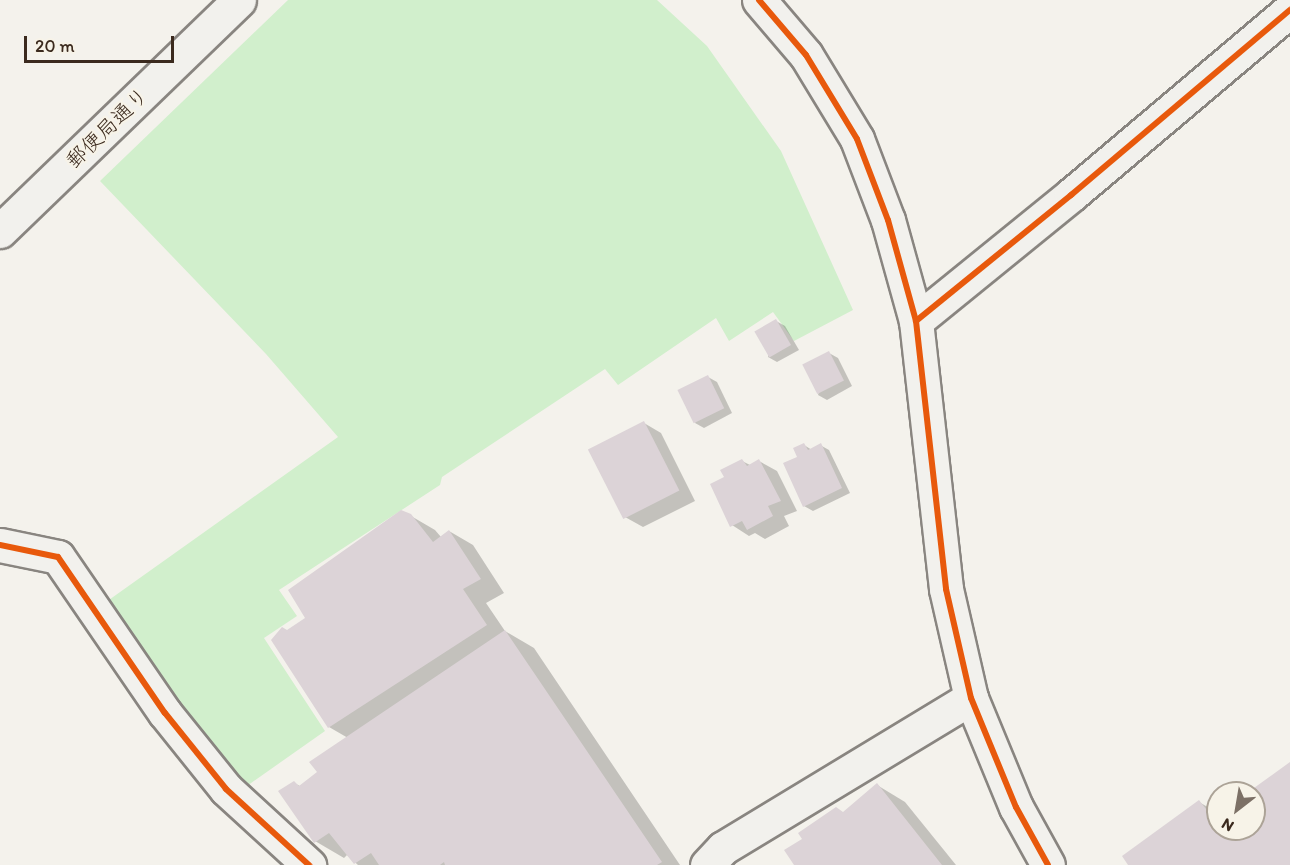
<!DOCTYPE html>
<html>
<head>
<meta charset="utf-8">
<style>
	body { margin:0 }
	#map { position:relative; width:1290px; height:865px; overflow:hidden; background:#f4f2ec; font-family:Itim,"Klee One",sans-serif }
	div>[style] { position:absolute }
	.green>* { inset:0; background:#d1efcc }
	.shadow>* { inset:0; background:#0003 }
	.building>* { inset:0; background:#dcd3d7; transform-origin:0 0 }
	.roads { filter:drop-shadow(2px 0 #898580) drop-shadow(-2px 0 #898580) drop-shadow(0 2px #898580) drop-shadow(0 -2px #898580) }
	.minor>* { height:33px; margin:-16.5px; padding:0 16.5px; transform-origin:16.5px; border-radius:16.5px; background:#f2f1ed }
	.cycleway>* { height:6px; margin:-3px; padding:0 3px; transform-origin:3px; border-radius:3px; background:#e8590c }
	span { translate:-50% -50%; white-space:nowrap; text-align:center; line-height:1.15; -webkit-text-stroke:4.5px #f7f3e8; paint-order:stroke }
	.street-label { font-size:21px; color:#3b2a1e }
	.north { position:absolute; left:1206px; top:781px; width:60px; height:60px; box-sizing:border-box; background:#f7f3e8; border:2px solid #aca397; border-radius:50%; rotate:211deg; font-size:16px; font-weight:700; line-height:24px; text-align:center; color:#3b2a1e }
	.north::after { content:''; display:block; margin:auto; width:21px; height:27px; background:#7c7066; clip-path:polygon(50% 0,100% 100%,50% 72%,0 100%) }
	.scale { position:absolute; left:24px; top:36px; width:150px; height:27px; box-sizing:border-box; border:3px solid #3b2a1e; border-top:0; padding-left:8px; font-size:18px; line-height:21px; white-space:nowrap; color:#3b2a1e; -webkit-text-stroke:4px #f7f3e8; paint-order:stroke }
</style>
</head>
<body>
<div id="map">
	<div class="green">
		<div style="clip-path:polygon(288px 0,657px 0,707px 46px,781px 151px,853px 310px,794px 341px,773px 312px,729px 341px,716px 318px,618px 385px,605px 369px,442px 477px,440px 485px,279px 590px,297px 616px,264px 638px,325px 731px,244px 788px,99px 607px,338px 437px,266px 354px,100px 181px)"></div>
	</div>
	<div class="shadow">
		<div style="clip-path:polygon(776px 321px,785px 326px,799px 350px,777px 362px,768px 357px)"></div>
		<div style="clip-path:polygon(829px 353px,838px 358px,852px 386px,827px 400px,818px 395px)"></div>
		<div style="clip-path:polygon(708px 377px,717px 382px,732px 413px,704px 428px,695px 423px)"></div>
		<div style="clip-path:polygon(644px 423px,661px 433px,695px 501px,643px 527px,625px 517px)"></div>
		<div style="clip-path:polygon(804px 445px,812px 450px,820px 445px,829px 450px,850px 493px,813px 511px,804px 506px,799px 458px)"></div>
		<div style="clip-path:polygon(742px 461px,750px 465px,759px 461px,777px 471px,797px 511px,784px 516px,789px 526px,765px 539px,755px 533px,749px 536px,732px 525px,726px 478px)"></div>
		<div style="clip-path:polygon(411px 516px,435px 530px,441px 537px,449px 531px,473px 545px,504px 593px,486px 603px,505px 631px,534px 648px,680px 865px,358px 865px,347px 855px,344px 858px,315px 841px,294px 783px,300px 786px,319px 772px,348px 738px,329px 727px,273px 640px,307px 618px)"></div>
		<div style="clip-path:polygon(1290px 764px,1290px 865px,1130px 865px,1199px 802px,1218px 813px,1218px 829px,1254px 829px,1254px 793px,1250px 793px)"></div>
		<div style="clip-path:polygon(877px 785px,905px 802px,956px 865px,796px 865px,843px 813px)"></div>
	</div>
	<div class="building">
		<div style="left:776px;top:319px;width:30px;height:25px;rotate:60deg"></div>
		<div style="left:829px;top:351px;width:33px;height:30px;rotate:63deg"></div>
		<div style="left:708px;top:375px;width:37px;height:34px;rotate:64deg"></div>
		<div style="left:644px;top:421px;width:78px;height:63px;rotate:63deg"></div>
		<div style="clip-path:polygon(804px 443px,808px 450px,821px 443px,842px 488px,803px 507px,783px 463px,797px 457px,793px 448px)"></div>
		<div style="clip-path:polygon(742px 459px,747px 466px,759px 459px,781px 501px,768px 506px,773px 516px,747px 530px,742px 521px,730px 527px,710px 484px,724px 477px,720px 470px)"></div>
		<div style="clip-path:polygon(401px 510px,411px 514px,433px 542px,449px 530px,481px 579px,463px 589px,487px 625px,328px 728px,271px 640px,282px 627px,287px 630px,305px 618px,288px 590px)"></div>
		<div style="clip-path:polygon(505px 630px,662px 862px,657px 865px,445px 865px,444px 862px,440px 865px,379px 865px,371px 853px,354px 864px,329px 833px,314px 843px,278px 791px,294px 781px,299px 786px,317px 772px,309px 762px)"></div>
		<div style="clip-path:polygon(1290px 762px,1290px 865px,1128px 865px,1122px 856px,1199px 800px,1213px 818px,1218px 814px,1218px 829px,1254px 829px,1254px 793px,1247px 793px)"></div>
		<div style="clip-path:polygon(877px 783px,942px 865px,794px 865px,784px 850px,802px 839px,798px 833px,836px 807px,843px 812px)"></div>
	</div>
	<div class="roads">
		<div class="minor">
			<div style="left:759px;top:0;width:72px;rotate:49.5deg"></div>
			<div style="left:806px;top:55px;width:98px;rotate:58.7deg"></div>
			<div style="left:857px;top:139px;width:87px;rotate:69.1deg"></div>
			<div style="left:888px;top:220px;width:105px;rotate:74.5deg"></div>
			<div style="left:916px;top:321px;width:270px;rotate:83.6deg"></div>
			<div style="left:946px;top:589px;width:112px;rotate:77.1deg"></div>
			<div style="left:971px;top:698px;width:118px;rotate:67.6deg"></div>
			<div style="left:1016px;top:807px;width:66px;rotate:61.1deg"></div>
			<div style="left:0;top:231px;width:332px;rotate:-44deg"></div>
			<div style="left:916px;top:321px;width:200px;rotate:-39.1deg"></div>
			<div style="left:1071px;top:195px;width:287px;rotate:-40.2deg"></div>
			<div style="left:0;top:545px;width:59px;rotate:11.7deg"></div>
			<div style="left:58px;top:557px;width:189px;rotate:55.6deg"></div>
			<div style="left:165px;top:713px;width:97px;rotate:51.2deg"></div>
			<div style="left:226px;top:789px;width:113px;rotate:42.5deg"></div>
			<div style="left:707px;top:865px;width:23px;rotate:-47deg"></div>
			<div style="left:723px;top:848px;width:290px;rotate:-31.2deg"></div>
		</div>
	</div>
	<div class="cycleway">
		<div style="left:759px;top:0;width:72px;rotate:49.5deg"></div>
		<div style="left:806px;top:55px;width:98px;rotate:58.7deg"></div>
		<div style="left:857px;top:139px;width:87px;rotate:69.1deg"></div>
		<div style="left:888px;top:220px;width:105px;rotate:74.5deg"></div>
		<div style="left:916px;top:321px;width:270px;rotate:83.6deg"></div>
		<div style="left:946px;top:589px;width:112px;rotate:77.1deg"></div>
		<div style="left:971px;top:698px;width:118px;rotate:67.6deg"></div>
		<div style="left:1016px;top:807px;width:66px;rotate:61.1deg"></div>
		<div style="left:916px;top:321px;width:200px;rotate:-39.1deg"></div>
		<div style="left:1071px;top:195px;width:287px;rotate:-40.2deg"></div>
		<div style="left:0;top:545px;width:59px;rotate:11.7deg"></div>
		<div style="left:58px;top:557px;width:189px;rotate:55.6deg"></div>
		<div style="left:165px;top:713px;width:97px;rotate:51.2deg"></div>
		<div style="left:226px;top:789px;width:113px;rotate:42.5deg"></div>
	</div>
	<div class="street-label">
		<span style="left:107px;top:128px;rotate:-44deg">郵便局通り</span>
	</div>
	<div class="north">N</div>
	<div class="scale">20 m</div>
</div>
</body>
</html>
